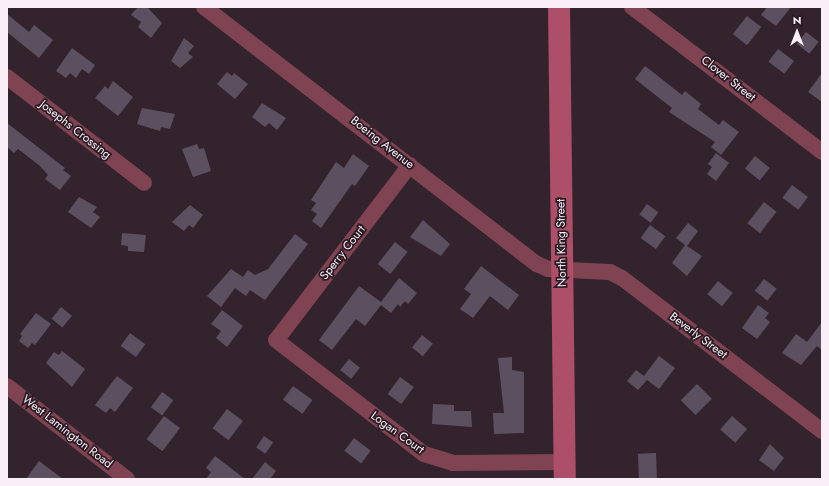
<!DOCTYPE html>
<html>
<head>
<meta charset="utf-8">
<style>
	body { margin:0 }
	#map { position:relative; width:829px; height:486px; overflow:hidden; background:#33232d; font-family:Jost,sans-serif }
	div>[style] { position:absolute }
	.building>* { inset:0; background:#5c5060; transform-origin:0 0 }
	.street>* { height:16px; margin:-8px; padding:0 8px; transform-origin:8px; border-radius:8px; background:#7f4352 }
	.secondary>* { height:22px; margin:-11px; padding:0 11px; transform-origin:11px; border-radius:11px; background:#ae4f69 }
	span { translate:-50% -50%; white-space:nowrap; text-align:center; line-height:1.15; -webkit-text-stroke:3.5px #291a23; paint-order:stroke }
	.street-label { font-size:12px; color:#faeff6 }
	.frame { position:absolute; inset:0; border:8px solid #faeff6; pointer-events:none }
	.north { position:absolute; left:777px; top:12px; width:40px; height:40px; -webkit-text-stroke:3px #291a23; paint-order:stroke; rotate:0deg; font-size:11px; font-weight:700; line-height:16px; text-align:center; color:#faeff6 }
	.north::after { content:''; display:block; margin:auto; width:14px; height:18px; background:#faeff6; clip-path:polygon(50% 0,100% 100%,50% 72%,0 100%) }
</style>
</head>
<body>
<div id="map">
	<div class="building">
		<div style="clip-path:polygon(138px 7px,147px 7px,162px 23px,151px 38px,138px 27px,141px 22px,131px 15px)"></div>
		<div style="clip-path:polygon(767px 7px,791px 7px,776px 26px,761px 15px)"></div>
		<div style="clip-path:polygon(7px 14px,29px 32px,34px 25px,53px 40px,39px 58px,7px 32px)"></div>
		<div style="left:747px;top:16px;width:18px;height:23px;rotate:38deg"></div>
		<div style="left:806px;top:32px;width:16px;height:15px;rotate:38deg"></div>
		<div style="clip-path:polygon(184px 38px,194px 46px,188px 53px,193px 57px,180px 68px,171px 61px)"></div>
		<div style="clip-path:polygon(72px 48px,95px 65px,89px 74px,82px 69px,76px 78px,70px 73px,66px 78px,56px 71px)"></div>
		<div style="left:778px;top:49px;width:20px;height:16px;rotate:37deg"></div>
		<div style="clip-path:polygon(645px 66px,682px 95px,685px 91px,701px 104px,698px 109px,719px 125px,723px 120px,739px 132px,721px 155px,711px 147px,715px 142px,669px 112px,672px 108px,635px 79px)"></div>
		<div style="clip-path:polygon(227px 72px,232px 76px,234px 73px,248px 84px,235px 99px,217px 84px)"></div>
		<div style="clip-path:polygon(822px 73px,822px 102px,808px 92px)"></div>
		<div style="clip-path:polygon(113px 81px,133px 97px,118px 116px,95px 98px,105px 86px,108px 89px)"></div>
		<div style="clip-path:polygon(262px 103px,286px 118px,277px 130px,269px 123px,265px 127px,252px 117px)"></div>
		<div style="clip-path:polygon(142px 108px,175px 114px,170px 129px,161px 127px,160px 131px,137px 124px)"></div>
		<div style="clip-path:polygon(7px 123px,65px 168px,63px 170px,71px 176px,60px 190px,45px 179px,48px 175px,40px 166px,18px 149px,14px 153px,7px 147px)"></div>
		<div style="clip-path:polygon(197px 144px,199px 149px,204px 148px,211px 171px,193px 177px,182px 149px)"></div>
		<div style="clip-path:polygon(716px 153px,729px 163px,716px 181px,707px 174px,712px 167px,708px 164px)"></div>
		<div style="clip-path:polygon(353px 154px,369px 166px,355px 186px,352px 184px,321px 228px,312px 221px,317px 214px,311px 210px,316px 203px,311px 200px,336px 162px,344px 168px)"></div>
		<div style="left:755px;top:156px;width:19px;height:16px;rotate:39deg"></div>
		<div style="left:792px;top:185px;width:20px;height:16px;rotate:37deg"></div>
		<div style="clip-path:polygon(79px 197px,97px 207px,93px 212px,100px 217px,91px 228px,68px 212px)"></div>
		<div style="left:764px;top:202px;width:16px;height:27px;rotate:38deg"></div>
		<div style="left:647px;top:204px;width:14px;height:13px;rotate:36deg"></div>
		<div style="clip-path:polygon(190px 205px,203px 215px,193px 228px,189px 225px,184px 231px,172px 222px)"></div>
		<div style="clip-path:polygon(423px 220px,450px 244px,441px 256px,410px 237px)"></div>
		<div style="clip-path:polygon(688px 223px,698px 231px,687px 246px,702px 256px,687px 276px,672px 263px,685px 245px,676px 238px)"></div>
		<div style="left:650px;top:225px;width:19px;height:16px;rotate:36deg"></div>
		<div style="clip-path:polygon(122px 233px,146px 235px,144px 252px,128px 251px,128px 246px,121px 245px)"></div>
		<div style="clip-path:polygon(295px 234px,308px 244px,265px 300px,250px 290px,246px 296px,235px 288px,221px 307px,207px 296px,231px 269px,243px 277px,248px 270px,255px 275px,268px 269px)"></div>
		<div style="left:395px;top:242px;width:16px;height:28px;rotate:38deg"></div>
		<div style="clip-path:polygon(481px 266px,519px 295px,508px 310px,490px 296px,473px 318px,460px 309px,471px 294px,464px 289px)"></div>
		<div style="clip-path:polygon(399px 278px,417px 293px,408px 304px,405px 301px,400px 307px,398px 304px,391px 313px,381px 305px,365px 326px,356px 319px,332px 350px,319px 340px,359px 286px,381px 302px)"></div>
		<div style="left:764px;top:279px;width:16px;height:15px;rotate:38deg"></div>
		<div style="left:718px;top:281px;width:19px;height:17px;rotate:39deg"></div>
		<div style="clip-path:polygon(758px 305px,769px 313px,765px 318px,770px 322px,757px 339px,742px 328px)"></div>
		<div style="left:61px;top:307px;width:14px;height:15px;rotate:39deg"></div>
		<div style="clip-path:polygon(222px 310px,243px 326px,227px 347px,216px 338px,221px 331px,211px 324px)"></div>
		<div style="clip-path:polygon(36px 313px,51px 324px,35px 345px,32px 343px,28px 348px,19px 341px,22px 336px,20px 334px)"></div>
		<div style="clip-path:polygon(822px 322px,822px 350px,817px 346px,801px 365px,782px 353px,796px 334px,807px 342px)"></div>
		<div style="left:130px;top:333px;width:19px;height:16px;rotate:36deg"></div>
		<div style="left:422px;top:335px;width:14px;height:16px;rotate:39deg"></div>
		<div style="clip-path:polygon(62px 351px,85px 369px,72px 387px,46px 363px,54px 352px,59px 355px)"></div>
		<div style="clip-path:polygon(659px 356px,675px 368px,659px 389px,647px 380px,638px 390px,627px 381px,636px 370px,644px 376px)"></div>
		<div style="clip-path:polygon(512px 357px,512px 370px,524px 372px,524px 433px,494px 434px,493px 413px,504px 413px,498px 358px)"></div>
		<div style="left:349px;top:359px;width:14px;height:14px;rotate:39deg"></div>
		<div style="clip-path:polygon(117px 376px,133px 388px,115px 412px,110px 408px,106px 413px,95px 405px)"></div>
		<div style="left:400px;top:377px;width:17px;height:21px;rotate:36deg"></div>
		<div style="left:697px;top:384px;width:21px;height:23px;rotate:45deg"></div>
		<div style="left:293px;top:386px;width:24px;height:17px;rotate:36deg"></div>
		<div style="left:162px;top:392px;width:14px;height:19px;rotate:36deg"></div>
		<div style="clip-path:polygon(433px 404px,454px 405px,454px 411px,471px 411px,472px 427px,432px 424px)"></div>
		<div style="left:227px;top:409px;width:20px;height:24px;rotate:37deg"></div>
		<div style="left:164px;top:416px;width:20px;height:29px;rotate:37deg"></div>
		<div style="left:732px;top:416px;width:20px;height:18px;rotate:41deg"></div>
		<div style="left:264px;top:436px;width:11px;height:14px;rotate:34deg"></div>
		<div style="left:354px;top:438px;width:21px;height:16px;rotate:37deg"></div>
		<div style="clip-path:polygon(770px 444px,784px 458px,774px 471px,759px 460px)"></div>
		<div style="left:656px;top:453px;width:26px;height:18px;rotate:88deg"></div>
		<div style="clip-path:polygon(215px 456px,245px 479px,206px 479px,211px 472px,206px 468px)"></div>
		<div style="clip-path:polygon(39px 461px,63px 479px,26px 479px)"></div>
		<div style="clip-path:polygon(265px 462px,276px 471px,270px 479px,252px 479px)"></div>
	</div>
	<div class="street">
		<div style="left:204px;top:7px;width:421px;rotate:37.7deg"></div>
		<div style="left:537px;top:264px;width:12px;rotate:24deg"></div>
		<div style="left:548px;top:269px;width:62px;rotate:2.8deg"></div>
		<div style="left:610px;top:272px;width:13px;rotate:27deg"></div>
		<div style="left:622px;top:278px;width:252px;rotate:37.4deg"></div>
		<div style="left:632px;top:7px;width:239px;rotate:37.3deg"></div>
		<div style="left:7px;top:77px;width:173px;rotate:37.7deg"></div>
		<div style="left:410px;top:165px;width:220px;rotate:127.4deg"></div>
		<div style="left:276px;top:340px;width:187px;rotate:37.6deg"></div>
		<div style="left:424px;top:454px;width:30px;rotate:17deg"></div>
		<div style="left:453px;top:463px;width:112px;rotate:-0.5deg"></div>
		<div style="left:7px;top:386px;width:152px;rotate:37.8deg"></div>
	</div>
	<div class="secondary">
		<div style="left:559px;top:7px;width:472px;rotate:89.3deg"></div>
	</div>
	<div class="street-label">
		<span style="left:728px;top:79px;rotate:38deg">Clover Street</span>
		<span style="left:75px;top:130px;rotate:38deg">Josephs Crossing</span>
		<span style="left:382px;top:143px;rotate:38deg">Boeing Avenue</span>
		<span style="left:562px;top:243px;rotate:-91deg">North King Street</span>
		<span style="left:343px;top:253px;rotate:-52deg">Sperry Court</span>
		<span style="left:698px;top:336px;rotate:37deg">Beverly Street</span>
		<span style="left:67px;top:432px;rotate:38deg">West Lamington Road</span>
		<span style="left:397px;top:433px;rotate:36deg">Logan Court</span>
	</div>
	<div class="frame"></div>
	<div class="north">N</div>
</div>
</body>
</html>
